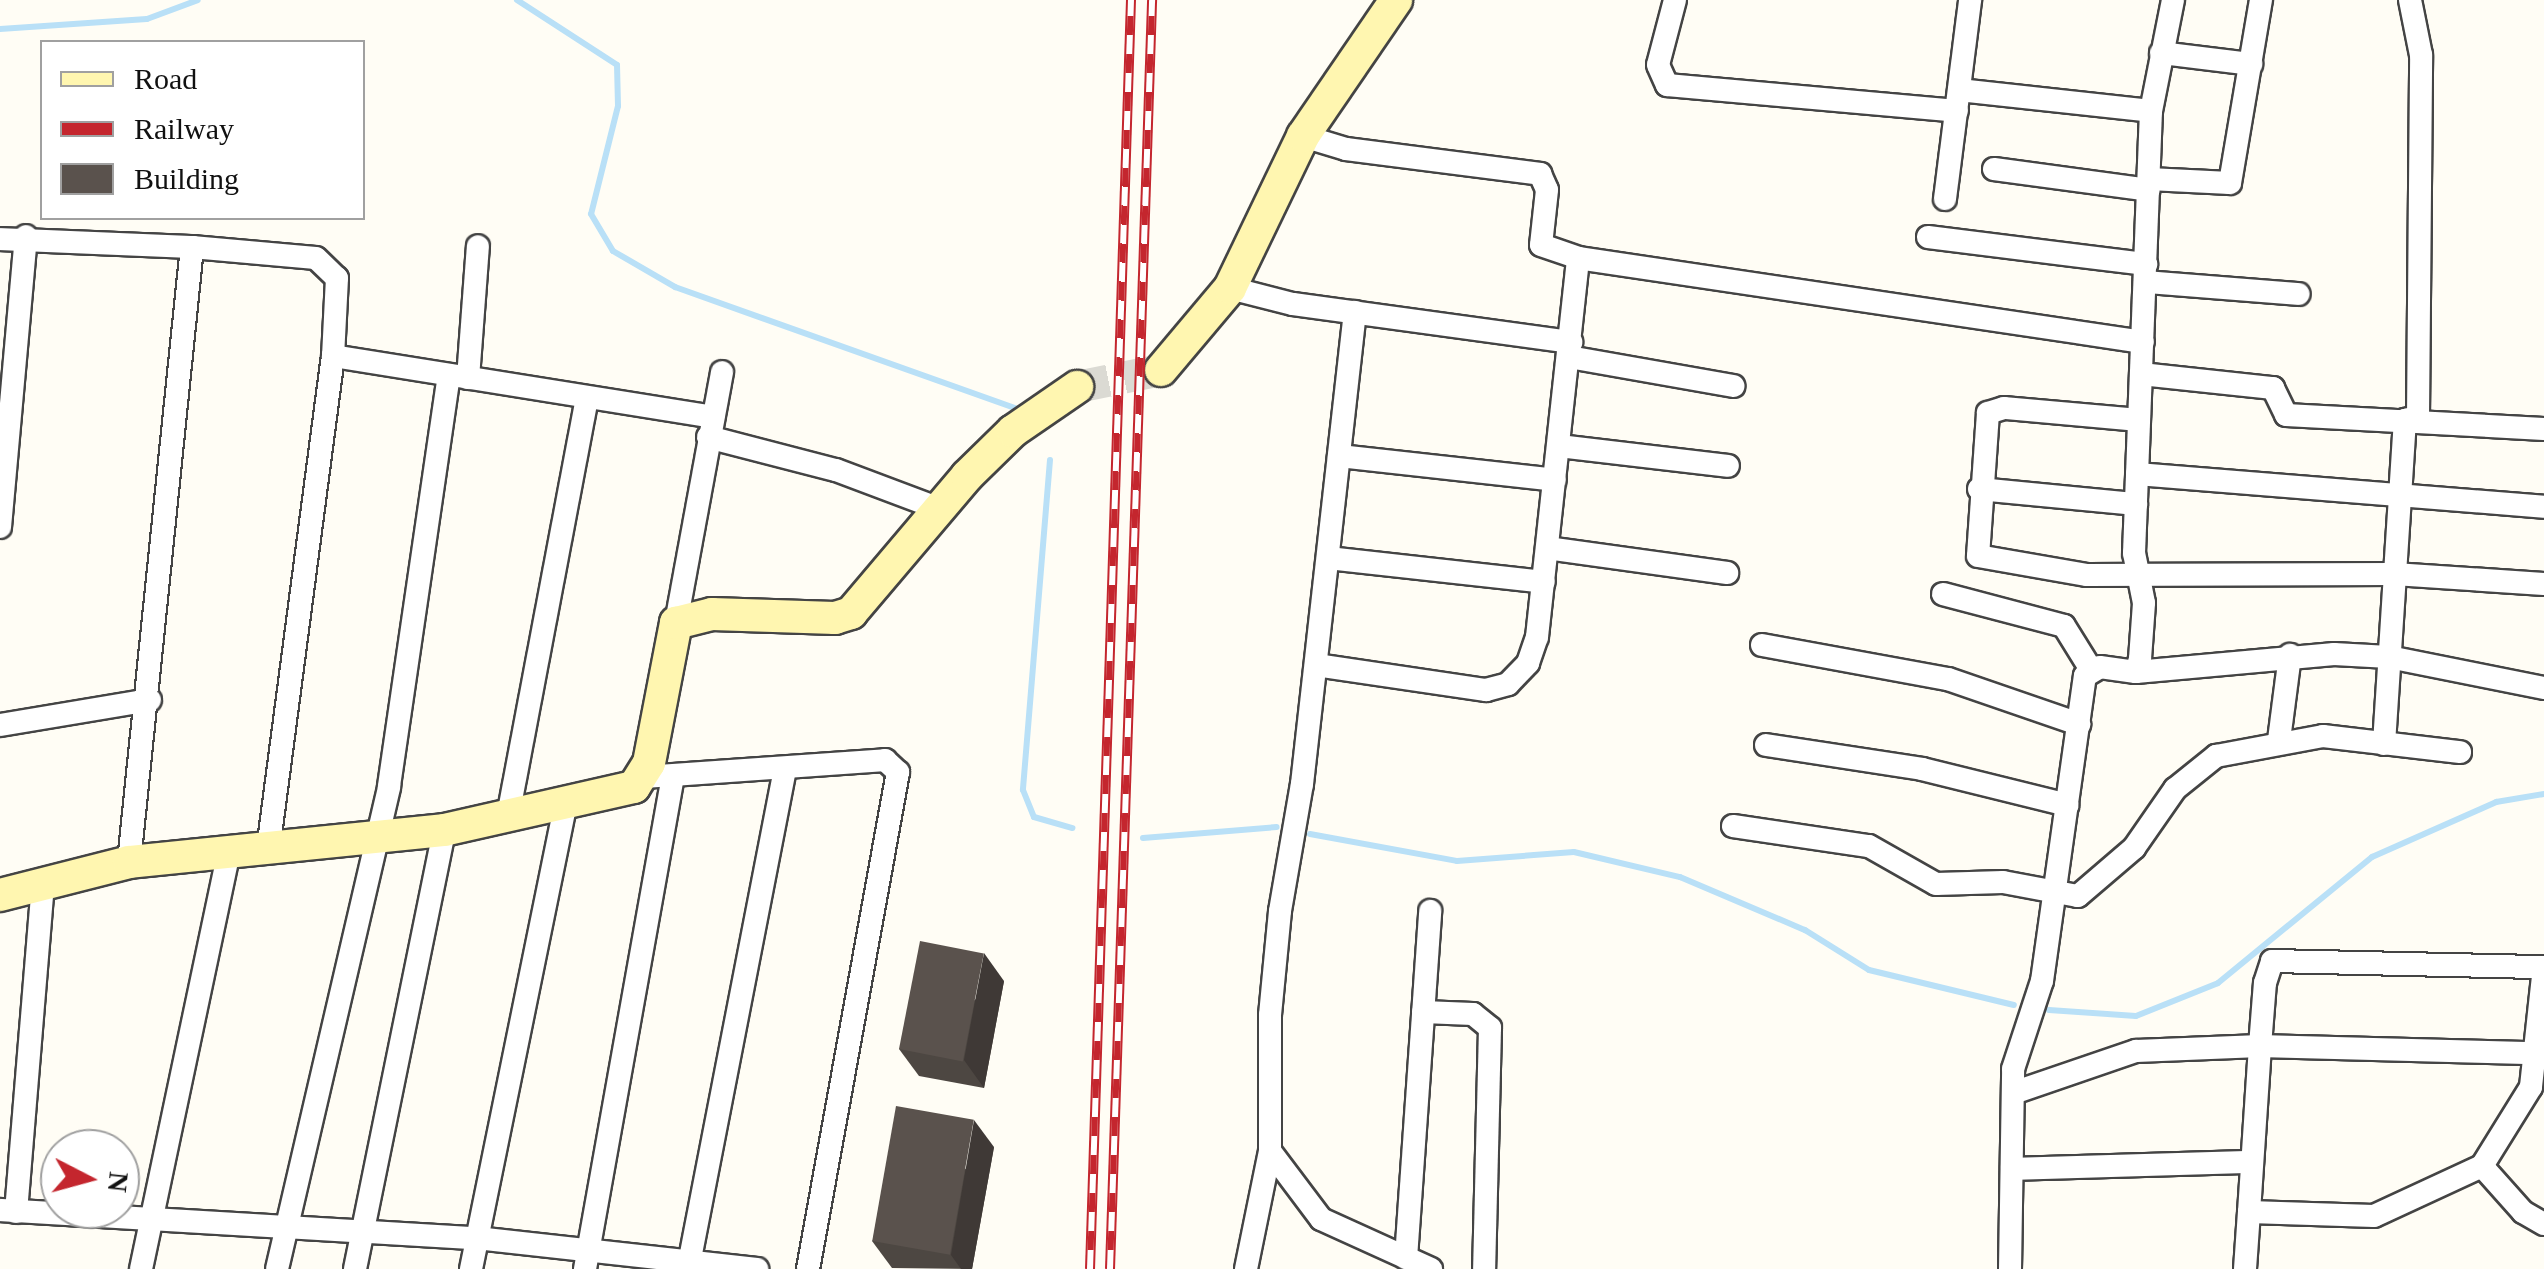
<!DOCTYPE html>
<html>
<head>
<meta charset="utf-8">
<style>
	body { margin:0 }
	#map { position:relative; width:2544px; height:1269px; overflow:hidden; background:#fffdf5; font-family:Georgia,serif }
	div>[style] { position:absolute }
	.stream>* { height:6px; margin:-3px; padding:0 3px; transform-origin:3px; border-radius:3px; background:#b9e0f7 }
	.secondary-tunnel>* { height:32px; margin-top:-16px; transform-origin:0; background:repeating-linear-gradient(90deg,#dbdad3 0 32px,transparent 0 48px) }
	.roads { filter:drop-shadow(2px 0 #444) drop-shadow(-2px 0 #444) drop-shadow(0 2px #444) drop-shadow(0 -2px #444) }
	.street>* { height:22px; margin:-11px; padding:0 11px; transform-origin:11px; border-radius:11px; background:#fff }
	.secondary>* { height:32px; margin:-16px; padding:0 16px; transform-origin:16px; border-radius:16px; background:#fff6b0 }
	.rail>* { height:10px; margin-top:-5px; transform-origin:0; background:repeating-linear-gradient(90deg,#fff 0 19px,#c4262e 0 38px); box-sizing:border-box; border-block:2px solid #c4262e }
	.wall>* { inset:0; background:#4d4742 }
	.shaded-wall>* { inset:0; background:#3f3936 }
	.building>* { inset:0; background:#5a524d; transform-origin:0 0 }
	span { translate:-50% -50%; white-space:nowrap; text-align:center; line-height:1.15; -webkit-text-stroke:10px #fff; paint-order:stroke }
	.legend { position:absolute; left:40px; top:40px; width:325px; height:180px; box-sizing:border-box; background:#fff; border:2px solid #a0a0a0; margin:0; padding:12px 18px; list-style:none; font-size:30px; color:#111 }
	.legend li { display:flex; align-items:center; gap:20px; height:50px }
	.legend b { width:50px; border:2px solid #a0a0a0 }
	.north { position:absolute; left:40px; top:1129px; width:100px; height:100px; box-sizing:border-box; background:#fff; border:2px solid #a0a0a0; border-radius:50%; rotate:96deg; font-size:28px; font-weight:700; line-height:40px; text-align:center; color:#111 }
	.north::after { content:''; display:block; margin:auto; width:35px; height:45px; background:#c4262e; clip-path:polygon(50% 0,100% 100%,50% 72%,0 100%) }
</style>
</head>
<body>
<div id="map">
	<div class="stream">
		<div style="left:517px;top:0;width:119px;rotate:33deg"></div>
		<div style="left:617px;top:65px;width:41px;rotate:88.6deg"></div>
		<div style="left:618px;top:106px;width:111px;rotate:104deg"></div>
		<div style="left:591px;top:214px;width:43px;rotate:59.3deg"></div>
		<div style="left:613px;top:251px;width:72px;rotate:30.1deg"></div>
		<div style="left:675px;top:287px;width:369px;rotate:19.6deg"></div>
		<div style="left:0;top:29px;width:147px;rotate:-3.9deg"></div>
		<div style="left:147px;top:19px;width:54px;rotate:-20.4deg"></div>
		<div style="left:1050px;top:460px;width:331px;rotate:94.7deg"></div>
		<div style="left:1023px;top:790px;width:29px;rotate:68deg"></div>
		<div style="left:1034px;top:817px;width:40px;rotate:16deg"></div>
		<div style="left:1310px;top:834px;width:149px;rotate:10.4deg"></div>
		<div style="left:1457px;top:861px;width:117px;rotate:-4.4deg"></div>
		<div style="left:1574px;top:852px;width:109px;rotate:13.3deg"></div>
		<div style="left:1680px;top:877px;width:136px;rotate:23deg"></div>
		<div style="left:1805px;top:930px;width:75px;rotate:32deg"></div>
		<div style="left:1869px;top:970px;width:149px;rotate:13.6deg"></div>
		<div style="left:1143px;top:838px;width:134px;rotate:-4.7deg"></div>
		<div style="left:2049px;top:1010px;width:87px;rotate:3.9deg"></div>
		<div style="left:2136px;top:1016px;width:88px;rotate:-21.9deg"></div>
		<div style="left:2218px;top:983px;width:199px;rotate:-39.3deg"></div>
		<div style="left:2372px;top:857px;width:136px;rotate:-23.9deg"></div>
		<div style="left:2496px;top:802px;width:49px;rotate:-9.5deg"></div>
	</div>
	<div class="secondary-tunnel">
		<div style="left:1077px;top:387px;width:86px;rotate:-11.4deg"></div>
	</div>
	<div class="roads">
		<div class="street">
			<div style="left:1675px;top:0;width:67px;rotate:104.7deg"></div>
			<div style="left:1658px;top:65px;width:22px;rotate:66deg"></div>
			<div style="left:1667px;top:85px;width:291px;rotate:5.1deg"></div>
			<div style="left:2161px;top:53px;width:91px;rotate:7deg"></div>
			<div style="left:1959px;top:90px;width:193px;rotate:6.2deg"></div>
			<div style="left:1303px;top:136px;width:45px;rotate:16.8deg"></div>
			<div style="left:1346px;top:149px;width:196px;rotate:7.3deg"></div>
			<div style="left:1540px;top:174px;width:17px;rotate:66deg"></div>
			<div style="left:1547px;top:190px;width:55px;rotate:96.2deg"></div>
			<div style="left:1541px;top:245px;width:39px;rotate:19deg"></div>
			<div style="left:1578px;top:258px;width:571px;rotate:8.46deg"></div>
			<div style="left:1994px;top:169px;width:156px;rotate:7.7deg"></div>
			<div style="left:2149px;top:179px;width:81px;rotate:2.8deg"></div>
			<div style="left:2230px;top:183px;width:186px;rotate:-80.4deg"></div>
			<div style="left:1945px;top:199px;width:201px;rotate:-82.8deg"></div>
			<div style="left:1928px;top:237px;width:220px;rotate:7.1deg"></div>
			<div style="left:0;top:239px;width:192px;rotate:2.4deg"></div>
			<div style="left:192px;top:247px;width:618px;rotate:95.85deg"></div>
			<div style="left:192px;top:247px;width:124px;rotate:5.1deg"></div>
			<div style="left:316px;top:258px;width:29px;rotate:44deg"></div>
			<div style="left:337px;top:278px;width:78px;rotate:92.9deg"></div>
			<div style="left:333px;top:356px;width:497px;rotate:97.5deg"></div>
			<div style="left:2146px;top:282px;width:153px;rotate:4.5deg"></div>
			<div style="left:1230px;top:288px;width:65px;rotate:14.3deg"></div>
			<div style="left:1293px;top:304px;width:281px;rotate:7.8deg"></div>
			<div style="left:333px;top:356px;width:385px;rotate:9.1deg"></div>
			<div style="left:1569px;top:357px;width:167px;rotate:10deg"></div>
			<div style="left:2141px;top:374px;width:133px;rotate:6.1deg"></div>
			<div style="left:2273px;top:388px;width:30px;rotate:64deg"></div>
			<div style="left:2286px;top:415px;width:258px;rotate:3.1deg"></div>
			<div style="left:468px;top:378px;width:132px;rotate:-85.7deg"></div>
			<div style="left:2139px;top:420px;width:136px;rotate:-174.9deg"></div>
			<div style="left:2004px;top:408px;width:17px;rotate:163deg"></div>
			<div style="left:1988px;top:413px;width:143px;rotate:94deg"></div>
			<div style="left:1978px;top:556px;width:111px;rotate:9.9deg"></div>
			<div style="left:2087px;top:575px;width:307px;rotate:-0.2deg"></div>
			<div style="left:2394px;top:574px;width:150px;rotate:3.8deg"></div>
			<div style="left:708px;top:437px;width:132px;rotate:14.5deg"></div>
			<div style="left:836px;top:470px;width:108px;rotate:20.6deg"></div>
			<div style="left:1559px;top:446px;width:170px;rotate:6.7deg"></div>
			<div style="left:1339px;top:456px;width:217px;rotate:6.3deg"></div>
			<div style="left:2137px;top:474px;width:408px;rotate:4.6deg"></div>
			<div style="left:1979px;top:489px;width:158px;rotate:5.5deg"></div>
			<div style="left:0;top:527px;width:292px;rotate:-84.9deg"></div>
			<div style="left:1547px;top:548px;width:182px;rotate:7.9deg"></div>
			<div style="left:1328px;top:558px;width:217px;rotate:6.3deg"></div>
			<div style="left:1943px;top:594px;width:125px;rotate:14.8deg"></div>
			<div style="left:2064px;top:626px;width:49px;rotate:58.2deg"></div>
			<div style="left:676px;top:623px;width:255px;rotate:-79.6deg"></div>
			<div style="left:1762px;top:645px;width:189px;rotate:10.4deg"></div>
			<div style="left:1948px;top:679px;width:139px;rotate:19deg"></div>
			<div style="left:1316px;top:665px;width:172px;rotate:8.4deg"></div>
			<div style="left:1486px;top:690px;width:23px;rotate:-15deg"></div>
			<div style="left:1508px;top:684px;width:29px;rotate:-46deg"></div>
			<div style="left:1528px;top:663px;width:28px;rotate:-71deg"></div>
			<div style="left:1537px;top:637px;width:381px;rotate:-83.8deg"></div>
			<div style="left:2136px;top:672px;width:199px;rotate:-5.2deg"></div>
			<div style="left:2334px;top:654px;width:55px;rotate:3.1deg"></div>
			<div style="left:2389px;top:657px;width:158px;rotate:11.3deg"></div>
			<div style="left:0;top:725px;width:152px;rotate:-9.5deg"></div>
			<div style="left:2279px;top:740px;width:86px;rotate:-82.6deg"></div>
			<div style="left:2384px;top:744px;width:325px;rotate:-86.3deg"></div>
			<div style="left:2405px;top:420px;width:13px;rotate:-13deg"></div>
			<div style="left:2418px;top:417px;width:362px;rotate:-89.5deg"></div>
			<div style="left:2421px;top:55px;width:56px;rotate:-101.3deg"></div>
			<div style="left:1766px;top:745px;width:158px;rotate:8.7deg"></div>
			<div style="left:1922px;top:769px;width:150px;rotate:13.9deg"></div>
			<div style="left:644px;top:777px;width:242px;rotate:-4deg"></div>
			<div style="left:885px;top:760px;width:18px;rotate:43deg"></div>
			<div style="left:898px;top:772px;width:505px;rotate:100.26deg"></div>
			<div style="left:508px;top:816px;width:426px;rotate:-79.3deg"></div>
			<div style="left:1733px;top:826px;width:137px;rotate:8.4deg"></div>
			<div style="left:1869px;top:846px;width:77px;rotate:29.6deg"></div>
			<div style="left:1936px;top:884px;width:67px;rotate:-1.7deg"></div>
			<div style="left:2003px;top:882px;width:76px;rotate:10.6deg"></div>
			<div style="left:2078px;top:896px;width:74px;rotate:-40.6deg"></div>
			<div style="left:2134px;top:848px;width:72px;rotate:-55.2deg"></div>
			<div style="left:2175px;top:789px;width:53px;rotate:-38.8deg"></div>
			<div style="left:2216px;top:756px;width:109px;rotate:-10.6deg"></div>
			<div style="left:2323px;top:736px;width:138px;rotate:6.7deg"></div>
			<div style="left:1423px;top:1012px;width:50px;rotate:2.3deg"></div>
			<div style="left:1473px;top:1014px;width:22px;rotate:39deg"></div>
			<div style="left:1490px;top:1028px;width:241px;rotate:91.4deg"></div>
			<div style="left:2013px;top:1093px;width:130px;rotate:-18.9deg"></div>
			<div style="left:2136px;top:1051px;width:124px;rotate:-2.3deg"></div>
			<div style="left:2260px;top:1046px;width:274px;rotate:1.5deg"></div>
			<div style="left:1270px;top:1151px;width:85px;rotate:53.1deg"></div>
			<div style="left:1321px;top:1219px;width:121px;rotate:24.4deg"></div>
			<div style="left:2482px;top:1166px;width:62px;rotate:48.3deg"></div>
			<div style="left:2523px;top:1212px;width:24px;rotate:30deg"></div>
			<div style="left:2012px;top:1169px;width:240px;rotate:-1.7deg"></div>
			<div style="left:0;top:1210px;width:477px;rotate:3.4deg"></div>
			<div style="left:476px;top:1238px;width:283px;rotate:6.3deg"></div>
			<div style="left:16px;top:1212px;width:329px;rotate:-85.3deg"></div>
			<div style="left:1406px;top:1258px;width:348px;rotate:-86deg"></div>
			<div style="left:141px;top:1269px;width:425px;rotate:-78.1deg"></div>
			<div style="left:277px;top:1269px;width:496px;rotate:-76.9deg"></div>
			<div style="left:389px;top:786px;width:415px;rotate:-81.7deg"></div>
			<div style="left:355px;top:1269px;width:448px;rotate:-78.5deg"></div>
			<div style="left:471px;top:1269px;width:473px;rotate:-78.5deg"></div>
			<div style="left:585px;top:1269px;width:501px;rotate:-79.88deg"></div>
			<div style="left:688px;top:1269px;width:509px;rotate:-79.02deg"></div>
			<div style="left:1246px;top:1269px;width:120px;rotate:-78.5deg"></div>
			<div style="left:1270px;top:1151px;width:136px;rotate:-90deg"></div>
			<div style="left:1270px;top:1015px;width:104px;rotate:-84.5deg"></div>
			<div style="left:1280px;top:911px;width:129px;rotate:-80.2deg"></div>
			<div style="left:1302px;top:784px;width:475px;rotate:-83.6deg"></div>
			<div style="left:2010px;top:1269px;width:200px;rotate:-89.1deg"></div>
			<div style="left:2013px;top:1069px;width:93px;rotate:-71.8deg"></div>
			<div style="left:2042px;top:981px;width:308px;rotate:-82deg"></div>
			<div style="left:2085px;top:676px;width:17px;rotate:-31deg"></div>
			<div style="left:2100px;top:667px;width:36px;rotate:8deg"></div>
			<div style="left:2136px;top:672px;width:14px;rotate:-73deg"></div>
			<div style="left:2140px;top:659px;width:56px;rotate:-85.9deg"></div>
			<div style="left:2144px;top:603px;width:51px;rotate:-101.3deg"></div>
			<div style="left:2134px;top:553px;width:442px;rotate:-87.8deg"></div>
			<div style="left:2151px;top:111px;width:113px;rotate:-78.8deg"></div>
			<div style="left:2245px;top:1269px;width:57px;rotate:-86deg"></div>
			<div style="left:2249px;top:1212px;width:166px;rotate:-86.2deg"></div>
			<div style="left:2260px;top:1046px;width:63px;rotate:-85.5deg"></div>
			<div style="left:2265px;top:983px;width:23px;rotate:-72deg"></div>
			<div style="left:2272px;top:961px;width:272px;rotate:1.3deg"></div>
			<div style="left:2544px;top:967px;width:121px;rotate:96.2deg"></div>
			<div style="left:2531px;top:1087px;width:93px;rotate:121.8deg"></div>
			<div style="left:2482px;top:1166px;width:119px;rotate:155.2deg"></div>
			<div style="left:2374px;top:1216px;width:125px;rotate:-178.2deg"></div>
		</div>
		<div class="secondary">
			<div style="left:1161px;top:370px;width:107px;rotate:-49.9deg"></div>
			<div style="left:1230px;top:288px;width:169px;rotate:-64.3deg"></div>
			<div style="left:1303px;top:136px;width:165px;rotate:-55.6deg"></div>
			<div style="left:0;top:895px;width:133px;rotate:-14.3deg"></div>
			<div style="left:129px;top:862px;width:317px;rotate:-5.8deg"></div>
			<div style="left:444px;top:830px;width:195px;rotate:-12.8deg"></div>
			<div style="left:634px;top:787px;width:28px;rotate:-58deg"></div>
			<div style="left:649px;top:763px;width:143px;rotate:-79.1deg"></div>
			<div style="left:676px;top:623px;width:37px;rotate:-14deg"></div>
			<div style="left:712px;top:614px;width:123px;rotate:1.9deg"></div>
			<div style="left:835px;top:618px;width:17px;rotate:-17deg"></div>
			<div style="left:851px;top:613px;width:180px;rotate:-49.7deg"></div>
			<div style="left:967px;top:476px;width:64px;rotate:-44.4deg"></div>
			<div style="left:1013px;top:431px;width:78px;rotate:-34.5deg"></div>
		</div>
	</div>
	<div class="rail">
		<div style="left:1090px;top:1269px;width:1270px;rotate:-88.15deg"></div>
		<div style="left:1110px;top:1269px;width:1270px;rotate:-88.1deg"></div>
	</div>
	<div class="wall">
		<div style="clip-path:polygon(1004px 981px,984px 1088px,919px 1076px,899px 1049px)"></div>
		<div style="clip-path:polygon(994px 1147px,972px 1269px,892px 1268px,872px 1241px)"></div>
	</div>
	<div class="shaded-wall">
		<div style="clip-path:polygon(984px 953px,1004px 981px,984px 1088px,964px 1060px)"></div>
		<div style="clip-path:polygon(974px 1120px,994px 1147px,972px 1269px,961px 1269px,951px 1255px)"></div>
	</div>
	<div class="building">
		<div style="left:920px;top:941px;width:65px;height:110px;rotate:11deg"></div>
		<div style="left:896px;top:1106px;width:79px;height:137px;rotate:10deg"></div>
	</div>
	<ul class="legend">
	<li><b style="height:12px;background:#fff6b0"></b>Road</li>
	<li><b style="height:12px;background:#c4262e"></b>Railway</li>
	<li><b style="height:28px;background:#5a524d"></b>Building</li>
	</ul>
	<div class="north">N</div>
</div>
</body>
</html>
